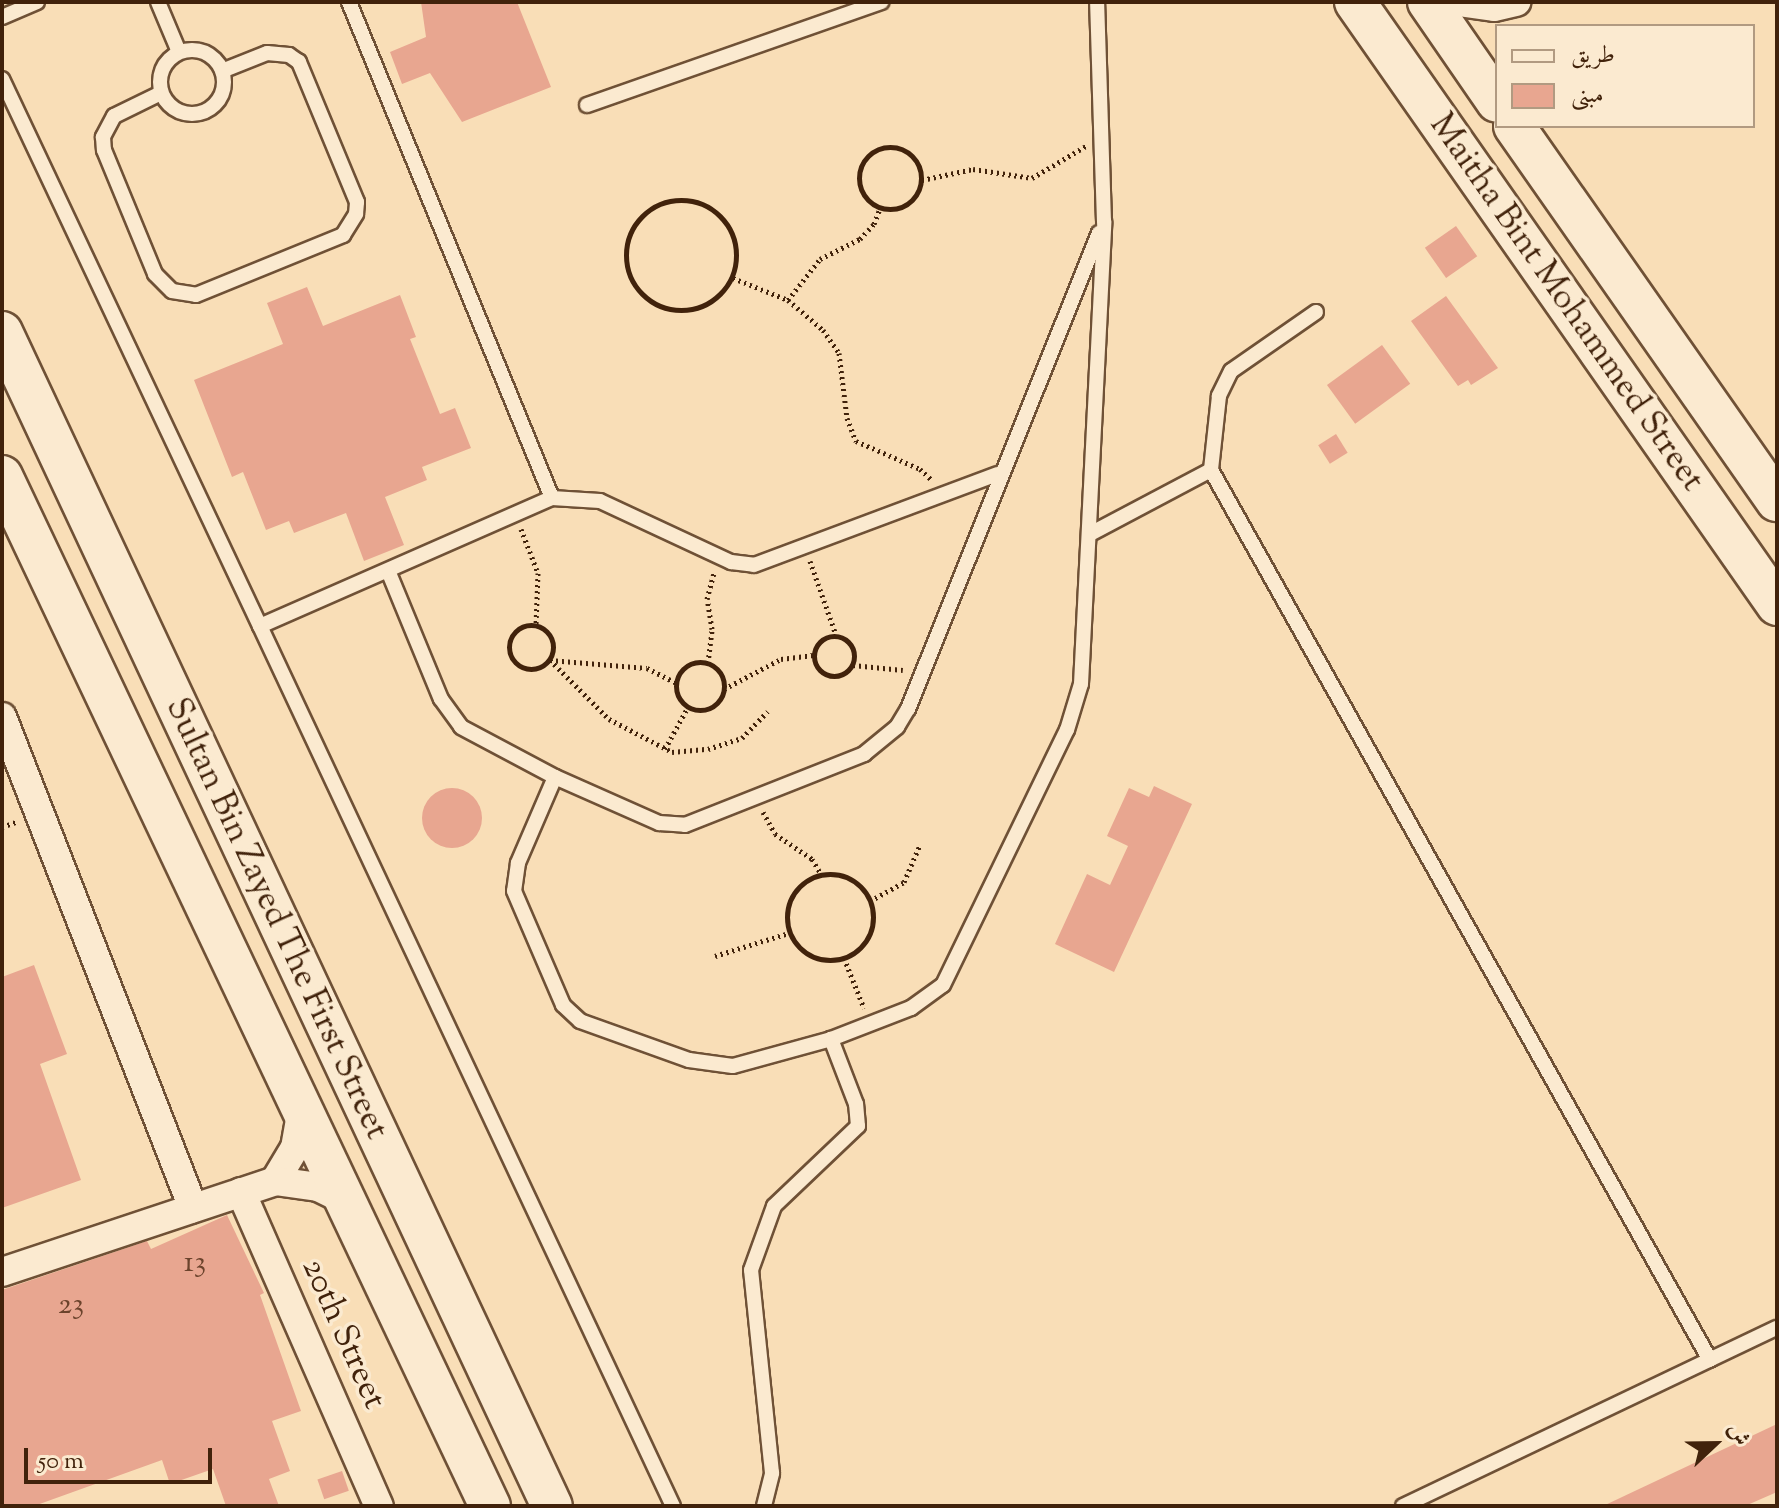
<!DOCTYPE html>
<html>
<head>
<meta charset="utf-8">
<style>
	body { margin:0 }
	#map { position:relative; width:1779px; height:1508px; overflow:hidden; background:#f9deb7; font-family:"Sorts Mill Goudy",Amiri,serif }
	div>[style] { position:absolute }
	.building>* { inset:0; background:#e8a690; transform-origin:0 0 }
	.round { border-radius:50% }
	.path>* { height:5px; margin-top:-2.5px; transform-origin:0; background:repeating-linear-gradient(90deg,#41220b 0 2px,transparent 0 6px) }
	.path>.ring { margin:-2.5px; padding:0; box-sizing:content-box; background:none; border:5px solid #41220b; border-radius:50% }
	.roads { filter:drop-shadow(2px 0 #6f5136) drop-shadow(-2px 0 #6f5136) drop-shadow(0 2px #6f5136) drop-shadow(0 -2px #6f5136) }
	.service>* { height:14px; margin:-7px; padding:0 7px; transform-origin:7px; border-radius:7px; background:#fbead0 }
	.service>.ring { margin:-7px; padding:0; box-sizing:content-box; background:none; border:14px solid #fbead0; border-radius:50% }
	.minor>* { height:28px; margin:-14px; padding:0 14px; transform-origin:14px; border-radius:14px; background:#fbead0 }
	.secondary>* { height:40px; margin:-20px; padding:0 20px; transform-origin:20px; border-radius:20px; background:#fbead0 }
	span { translate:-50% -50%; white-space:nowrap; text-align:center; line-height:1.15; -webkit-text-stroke:7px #fbead0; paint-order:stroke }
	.number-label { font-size:30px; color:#6b432c }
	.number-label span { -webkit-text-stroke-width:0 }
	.street-label { font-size:34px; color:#41220b }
	.frame { position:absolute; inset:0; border:4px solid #41220b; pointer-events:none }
	.legend { position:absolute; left:1495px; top:24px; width:260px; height:104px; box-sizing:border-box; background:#fbead0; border:2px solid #b19a81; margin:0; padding:10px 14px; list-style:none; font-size:24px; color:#41220b }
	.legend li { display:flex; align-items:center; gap:16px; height:40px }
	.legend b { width:40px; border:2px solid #b19a81 }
	.north { position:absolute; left:1675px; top:1404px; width:80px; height:80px; -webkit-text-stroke:6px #fbead0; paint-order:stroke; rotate:68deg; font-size:22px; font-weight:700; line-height:32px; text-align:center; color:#41220b }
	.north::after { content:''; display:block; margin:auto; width:28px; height:36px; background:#41220b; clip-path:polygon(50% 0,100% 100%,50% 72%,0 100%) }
	.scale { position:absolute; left:24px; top:1448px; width:188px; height:36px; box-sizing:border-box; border:4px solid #41220b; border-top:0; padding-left:10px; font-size:24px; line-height:28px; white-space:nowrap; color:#41220b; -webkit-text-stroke:6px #fbead0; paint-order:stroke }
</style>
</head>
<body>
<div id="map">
	<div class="building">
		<div style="clip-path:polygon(421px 2px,517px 2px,551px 87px,462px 122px,430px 73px,402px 84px,390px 52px,426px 37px)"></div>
		<div style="left:1456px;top:226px;width:37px;height:38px;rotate:55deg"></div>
		<div style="clip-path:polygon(307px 287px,323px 326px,400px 295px,416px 337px,410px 339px,440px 414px,455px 408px,471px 448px,422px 467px,427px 480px,385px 497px,404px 545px,364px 561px,346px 513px,294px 533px,289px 521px,266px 530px,243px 472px,232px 477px,194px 380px,283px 344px,267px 303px)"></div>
		<div style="clip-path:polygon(1446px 296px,1498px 368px,1471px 385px,1468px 380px,1458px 386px,1411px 321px)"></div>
		<div style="left:1382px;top:345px;width:48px;height:68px;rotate:54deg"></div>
		<div style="left:1336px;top:434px;width:22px;height:21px;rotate:58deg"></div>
		<div style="clip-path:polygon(1154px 786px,1192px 804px,1114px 972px,1055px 944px,1087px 874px,1110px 885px,1128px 846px,1107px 836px,1129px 788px,1149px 797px)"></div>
		<div class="round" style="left:422px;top:788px;width:60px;height:60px"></div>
		<div style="clip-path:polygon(34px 965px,67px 1054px,40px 1064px,81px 1180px,2px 1208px,2px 977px)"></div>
		<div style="clip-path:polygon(227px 1215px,264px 1293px,260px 1295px,301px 1411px,272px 1421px,290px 1471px,269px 1479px,279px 1506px,226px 1506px,213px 1469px,170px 1484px,162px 1460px,34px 1506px,2px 1506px,2px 1290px,147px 1241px,151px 1249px)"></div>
		<div style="clip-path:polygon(1777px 1424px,1777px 1492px,1745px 1506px,1603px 1506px)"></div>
		<div style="left:342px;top:1471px;width:21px;height:26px;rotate:71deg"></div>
	</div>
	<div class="path">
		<div class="ring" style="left:859px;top:147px;width:57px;height:57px"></div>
		<div style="left:922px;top:180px;width:52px;rotate:-12.2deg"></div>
		<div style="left:973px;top:169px;width:60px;rotate:8.7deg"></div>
		<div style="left:1032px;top:178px;width:63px;rotate:-30.7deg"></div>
		<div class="ring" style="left:626px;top:200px;width:105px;height:105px"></div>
		<div style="left:733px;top:278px;width:59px;rotate:21.8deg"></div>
		<div style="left:788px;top:300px;width:46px;rotate:40.6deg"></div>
		<div style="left:823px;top:330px;width:28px;rotate:55deg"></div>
		<div style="left:839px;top:353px;width:65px;rotate:83deg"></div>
		<div style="left:847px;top:418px;width:25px;rotate:69deg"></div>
		<div style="left:856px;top:441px;width:70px;rotate:23.6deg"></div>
		<div style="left:920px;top:469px;width:16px;rotate:43deg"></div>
		<div style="left:788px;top:300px;width:52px;rotate:-52deg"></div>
		<div style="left:820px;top:259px;width:45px;rotate:-26.6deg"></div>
		<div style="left:860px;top:239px;width:21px;rotate:-47deg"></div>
		<div style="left:874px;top:224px;width:17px;rotate:-69deg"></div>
		<div style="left:521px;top:529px;width:47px;rotate:68.9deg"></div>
		<div style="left:538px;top:573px;width:51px;rotate:92.2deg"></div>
		<div style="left:810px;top:561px;width:78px;rotate:70.6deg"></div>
		<div class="ring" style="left:509px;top:625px;width:39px;height:39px"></div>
		<div class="ring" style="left:814px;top:636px;width:35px;height:35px"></div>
		<div style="left:550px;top:660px;width:83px;rotate:45deg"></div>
		<div style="left:609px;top:719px;width:71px;rotate:27.6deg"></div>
		<div style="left:672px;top:752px;width:36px;rotate:-5deg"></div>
		<div style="left:708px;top:749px;width:36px;rotate:-18deg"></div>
		<div style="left:742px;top:738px;width:37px;rotate:-46deg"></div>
		<div style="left:550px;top:660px;width:97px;rotate:4.7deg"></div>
		<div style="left:647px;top:668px;width:33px;rotate:27deg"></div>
		<div class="ring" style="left:676px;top:662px;width:43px;height:43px"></div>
		<div style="left:708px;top:663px;width:34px;rotate:-83deg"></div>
		<div style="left:712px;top:629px;width:30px;rotate:-99deg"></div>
		<div style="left:707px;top:599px;width:27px;rotate:-75deg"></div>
		<div style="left:853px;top:665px;width:50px;rotate:5.7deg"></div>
		<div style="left:724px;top:689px;width:64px;rotate:-27.8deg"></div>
		<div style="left:781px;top:659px;width:33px;rotate:-7deg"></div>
		<div style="left:665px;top:749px;width:48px;rotate:-61.3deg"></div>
		<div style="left:763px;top:812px;width:25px;rotate:61deg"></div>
		<div style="left:775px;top:834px;width:45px;rotate:34deg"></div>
		<div style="left:812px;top:859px;width:17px;rotate:59deg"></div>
		<div style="left:2px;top:827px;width:15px;rotate:-20deg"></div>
		<div class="ring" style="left:787px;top:874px;width:81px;height:81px"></div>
		<div style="left:870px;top:901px;width:39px;rotate:-29deg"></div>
		<div style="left:904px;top:882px;width:40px;rotate:-66.6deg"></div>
		<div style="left:715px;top:956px;width:77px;rotate:-17.3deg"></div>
		<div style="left:844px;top:958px;width:54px;rotate:68.2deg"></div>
	</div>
	<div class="roads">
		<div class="service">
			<div style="left:158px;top:2px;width:54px;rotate:67.2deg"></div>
			<div style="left:349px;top:2px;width:536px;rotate:67.74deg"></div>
			<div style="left:2px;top:17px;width:38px;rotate:-23deg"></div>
			<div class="ring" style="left:160px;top:50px;width:50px;height:50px"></div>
			<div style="left:2px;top:79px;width:605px;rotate:64.75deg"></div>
			<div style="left:260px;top:626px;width:319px;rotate:-23.7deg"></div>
			<div style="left:552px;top:498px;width:48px;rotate:3.6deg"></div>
			<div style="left:600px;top:501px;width:145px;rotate:25deg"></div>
			<div style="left:731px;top:562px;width:23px;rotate:7deg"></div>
			<div style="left:754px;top:565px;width:260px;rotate:-20.5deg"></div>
			<div style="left:161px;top:93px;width:52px;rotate:153.9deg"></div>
			<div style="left:114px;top:116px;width:24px;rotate:118deg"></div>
			<div style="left:103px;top:137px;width:13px;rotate:86deg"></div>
			<div style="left:104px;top:150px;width:134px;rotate:67.6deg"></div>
			<div style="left:155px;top:274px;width:24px;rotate:45deg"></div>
			<div style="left:172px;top:291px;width:24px;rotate:9deg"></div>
			<div style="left:196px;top:295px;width:159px;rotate:-22.2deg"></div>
			<div style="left:343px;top:235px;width:25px;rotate:-58deg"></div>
			<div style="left:356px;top:214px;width:12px;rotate:-85deg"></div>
			<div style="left:357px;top:202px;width:152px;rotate:-112.5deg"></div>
			<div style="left:299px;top:62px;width:12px;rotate:-145deg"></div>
			<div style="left:289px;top:55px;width:22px;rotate:-175deg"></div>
			<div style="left:267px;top:53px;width:48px;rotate:158.2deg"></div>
			<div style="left:587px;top:105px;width:312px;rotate:-19.3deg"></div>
			<div style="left:1316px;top:312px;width:103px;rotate:145.2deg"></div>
			<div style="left:1231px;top:371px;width:28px;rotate:116deg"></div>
			<div style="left:1219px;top:396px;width:74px;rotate:96.2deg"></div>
			<div style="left:1211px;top:470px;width:1020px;rotate:60.72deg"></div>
			<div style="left:1090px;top:534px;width:137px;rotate:-27.9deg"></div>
			<div style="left:389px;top:573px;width:136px;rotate:67.6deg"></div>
			<div style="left:441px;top:699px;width:34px;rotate:54deg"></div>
			<div style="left:461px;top:727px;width:106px;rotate:28deg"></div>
			<div style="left:555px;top:777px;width:114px;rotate:23.9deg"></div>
			<div style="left:659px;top:823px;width:26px;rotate:4deg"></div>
			<div style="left:685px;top:825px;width:193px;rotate:-21.6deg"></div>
			<div style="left:864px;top:754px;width:43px;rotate:-39.3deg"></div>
			<div style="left:897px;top:727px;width:21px;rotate:-59deg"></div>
			<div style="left:908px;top:709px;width:513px;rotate:-68.14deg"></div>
			<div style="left:260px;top:626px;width:972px;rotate:64.86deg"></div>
			<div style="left:555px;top:777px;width:94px;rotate:113.3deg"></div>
			<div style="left:518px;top:863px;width:28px;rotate:98deg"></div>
			<div style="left:514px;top:891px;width:124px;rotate:66.7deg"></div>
			<div style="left:563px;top:1005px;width:23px;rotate:43deg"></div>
			<div style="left:580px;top:1021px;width:116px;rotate:19.7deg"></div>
			<div style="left:689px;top:1060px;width:44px;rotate:7.8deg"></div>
			<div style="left:733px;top:1066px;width:102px;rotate:-15.4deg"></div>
			<div style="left:831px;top:1039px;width:86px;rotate:-21.2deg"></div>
			<div style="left:911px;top:1008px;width:39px;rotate:-36deg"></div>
			<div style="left:943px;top:985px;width:284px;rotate:-64.1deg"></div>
			<div style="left:1067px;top:730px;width:48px;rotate:-73.1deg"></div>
			<div style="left:1081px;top:684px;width:463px;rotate:-87.1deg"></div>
			<div style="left:1104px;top:222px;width:220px;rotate:-91.8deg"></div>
			<div style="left:764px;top:1506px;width:34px;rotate:-76deg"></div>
			<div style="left:772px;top:1473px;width:204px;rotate:-95.9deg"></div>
			<div style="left:751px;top:1270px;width:68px;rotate:-70.2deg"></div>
			<div style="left:774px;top:1206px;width:116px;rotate:-43.6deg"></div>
			<div style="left:858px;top:1126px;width:22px;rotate:-95deg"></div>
			<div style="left:856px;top:1104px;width:70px;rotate:-111deg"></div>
			<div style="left:1403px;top:1506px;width:414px;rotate:-25.5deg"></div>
		</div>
		<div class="minor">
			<div style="left:1458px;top:2px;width:36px;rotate:8deg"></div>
			<div style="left:1494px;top:7px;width:23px;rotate:-13deg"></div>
			<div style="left:2px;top:717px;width:527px;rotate:68.74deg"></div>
			<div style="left:275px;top:1181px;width:39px;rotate:-59deg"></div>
			<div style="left:295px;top:1148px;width:39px;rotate:-80deg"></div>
			<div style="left:241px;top:1192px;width:343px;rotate:66.3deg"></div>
			<div style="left:2px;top:1272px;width:288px;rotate:-18.4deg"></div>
			<div style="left:275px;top:1181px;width:43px;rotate:7.9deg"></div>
			<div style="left:318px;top:1187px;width:30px;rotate:26deg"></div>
		</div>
		<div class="secondary">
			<div style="left:1355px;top:2px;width:736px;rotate:55.01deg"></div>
			<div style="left:1428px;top:2px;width:121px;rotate:55.4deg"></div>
			<div style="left:1514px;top:126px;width:458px;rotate:55deg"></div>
			<div style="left:2px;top:332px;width:1296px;rotate:64.9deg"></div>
			<div style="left:2px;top:476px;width:1140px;rotate:64.65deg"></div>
		</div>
	</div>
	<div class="number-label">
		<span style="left:195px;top:1264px">13</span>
		<span style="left:71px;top:1306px">23</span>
	</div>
	<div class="street-label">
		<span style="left:1566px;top:303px;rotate:55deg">Maitha Bint Mohammed Street</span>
		<span style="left:276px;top:919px;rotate:65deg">Sultan Bin Zayed The First Street</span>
		<span style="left:343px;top:1334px;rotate:66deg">20th Street</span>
	</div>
	<div class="frame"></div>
	<ul class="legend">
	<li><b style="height:10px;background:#fbead0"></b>طريق</li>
	<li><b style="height:22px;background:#e8a690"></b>مبنى</li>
	</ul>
	<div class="north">ش</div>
	<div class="scale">50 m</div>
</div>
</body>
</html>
